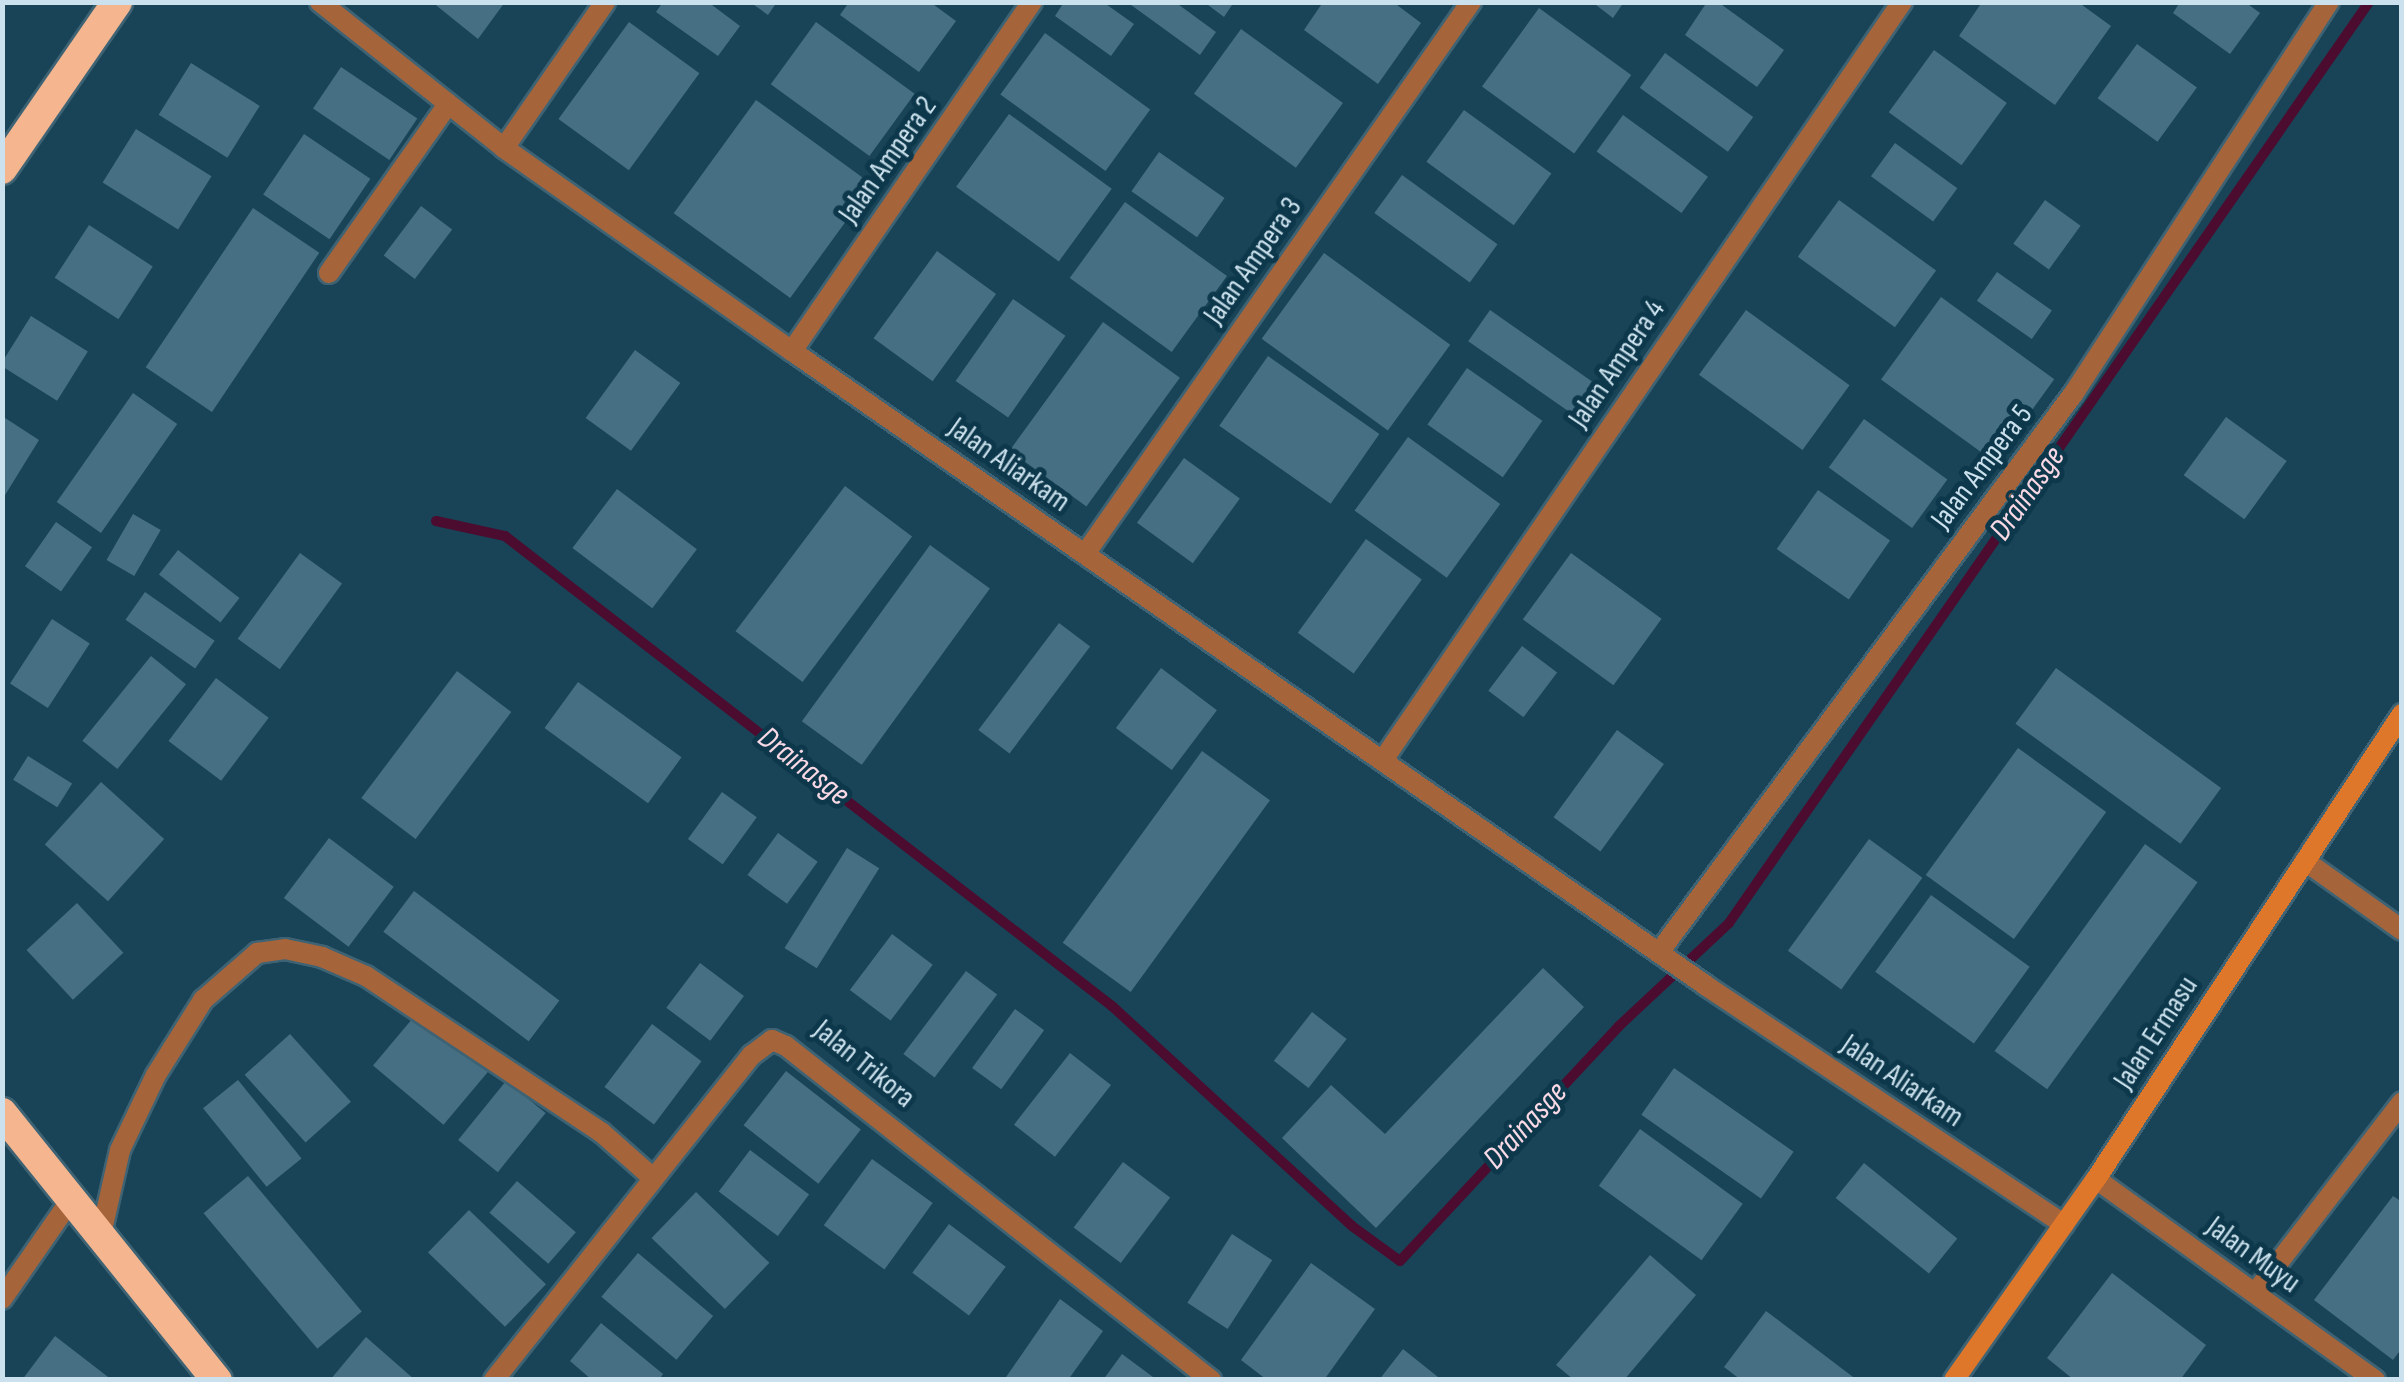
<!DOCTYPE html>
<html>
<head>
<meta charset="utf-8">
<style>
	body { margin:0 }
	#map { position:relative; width:2404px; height:1382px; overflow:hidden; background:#194356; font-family:"Sofia Sans Condensed",sans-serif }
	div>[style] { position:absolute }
	.stream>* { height:10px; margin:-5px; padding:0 5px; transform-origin:5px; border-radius:5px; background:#4c0c2f }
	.building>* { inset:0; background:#466f84; transform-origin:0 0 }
	.roads { filter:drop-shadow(2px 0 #3d6374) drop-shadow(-2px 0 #3d6374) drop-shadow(0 2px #3d6374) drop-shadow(0 -2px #3d6374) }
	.street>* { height:20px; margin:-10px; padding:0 10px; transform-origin:10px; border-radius:10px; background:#a6643b }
	.secondary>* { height:20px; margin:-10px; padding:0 10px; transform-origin:10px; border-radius:10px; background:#df772b }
	.highway>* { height:30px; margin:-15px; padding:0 15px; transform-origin:15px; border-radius:15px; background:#f5b58e }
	span { translate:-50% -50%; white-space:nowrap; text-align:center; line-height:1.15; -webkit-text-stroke:10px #0d384b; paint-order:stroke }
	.street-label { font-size:30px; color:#cbe1ed }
	.water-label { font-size:32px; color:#f9d9e5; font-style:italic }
	.frame { position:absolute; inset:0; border:5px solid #cbe1ed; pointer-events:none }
</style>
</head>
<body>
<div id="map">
	<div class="stream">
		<div style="left:436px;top:521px;width:71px;rotate:12.3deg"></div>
		<div style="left:505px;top:536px;width:768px;rotate:37.75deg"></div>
		<div style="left:1112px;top:1006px;width:326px;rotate:42.5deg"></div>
		<div style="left:1352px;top:1226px;width:59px;rotate:36.1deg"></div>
		<div style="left:1400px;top:1261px;width:321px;rotate:-47deg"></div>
		<div style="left:1619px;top:1026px;width:151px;rotate:-43.1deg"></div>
		<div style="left:1729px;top:923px;width:1122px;rotate:-55.2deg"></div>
	</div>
	<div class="building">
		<div style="clip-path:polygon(432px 2px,505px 2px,478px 39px)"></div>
		<div style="clip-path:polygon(663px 2px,708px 2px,740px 26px,718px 56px,656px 12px)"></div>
		<div style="clip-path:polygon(750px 2px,777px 2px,768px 15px)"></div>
		<div style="clip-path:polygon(849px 2px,930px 2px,956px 21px,919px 72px,840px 15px)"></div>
		<div style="clip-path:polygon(1064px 2px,1103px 2px,1134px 24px,1111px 56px,1055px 16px)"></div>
		<div style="clip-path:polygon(1127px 2px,1175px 2px,1216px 32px,1200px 55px)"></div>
		<div style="clip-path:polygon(1204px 2px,1234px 2px,1224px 17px)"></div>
		<div style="clip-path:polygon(1323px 2px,1393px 2px,1421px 23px,1378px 84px,1304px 30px)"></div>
		<div style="clip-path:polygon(1592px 2px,1624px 2px,1613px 18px)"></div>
		<div style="clip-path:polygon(1707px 2px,1718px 2px,1784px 50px,1757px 87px,1685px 35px)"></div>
		<div style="clip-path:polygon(1982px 2px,2078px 2px,2111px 26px,2055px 105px,1959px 36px)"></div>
		<div style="clip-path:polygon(2180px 2px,2245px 2px,2260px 13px,2230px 54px,2173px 13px)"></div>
		<div style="left:1539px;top:8px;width:114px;height:97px;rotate:36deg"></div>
		<div style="left:629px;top:22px;width:87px;height:120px;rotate:36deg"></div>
		<div style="left:816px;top:22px;width:122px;height:77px;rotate:36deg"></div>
		<div style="left:1241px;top:29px;width:126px;height:80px;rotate:36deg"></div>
		<div style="left:1045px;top:33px;width:130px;height:76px;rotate:36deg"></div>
		<div style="left:2137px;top:44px;width:74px;height:67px;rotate:36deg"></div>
		<div style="left:1934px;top:50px;width:90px;height:77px;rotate:36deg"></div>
		<div style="left:1665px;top:53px;width:109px;height:43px;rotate:36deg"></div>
		<div style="left:191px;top:63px;width:81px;height:61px;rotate:32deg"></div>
		<div style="left:341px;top:67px;width:92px;height:50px;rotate:34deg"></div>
		<div style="left:756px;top:100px;width:144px;height:140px;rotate:36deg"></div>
		<div style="left:1464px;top:110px;width:108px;height:64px;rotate:36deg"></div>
		<div style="left:1009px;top:114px;width:127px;height:90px;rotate:36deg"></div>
		<div style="left:1623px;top:115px;width:105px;height:45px;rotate:36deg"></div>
		<div style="left:136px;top:129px;width:89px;height:63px;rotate:32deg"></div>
		<div style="left:304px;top:134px;width:80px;height:73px;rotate:34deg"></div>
		<div style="left:1895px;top:143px;width:77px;height:41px;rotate:36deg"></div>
		<div style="left:1159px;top:152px;width:80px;height:48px;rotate:35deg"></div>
		<div style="left:1402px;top:175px;width:118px;height:47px;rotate:36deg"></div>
		<div style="left:1839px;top:200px;width:120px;height:70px;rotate:36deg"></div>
		<div style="left:2045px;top:200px;width:44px;height:54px;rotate:36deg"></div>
		<div style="left:1125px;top:202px;width:126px;height:94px;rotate:36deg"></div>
		<div style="left:421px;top:206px;width:39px;height:62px;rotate:37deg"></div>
		<div style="left:253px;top:208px;width:80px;height:192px;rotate:34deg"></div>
		<div style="left:89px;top:225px;width:76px;height:63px;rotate:33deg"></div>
		<div style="left:937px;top:251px;width:73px;height:108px;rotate:36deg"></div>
		<div style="left:1324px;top:253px;width:156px;height:106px;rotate:36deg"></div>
		<div style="left:1997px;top:272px;width:67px;height:35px;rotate:35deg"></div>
		<div style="left:1941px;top:297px;width:140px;height:102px;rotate:36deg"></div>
		<div style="left:1013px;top:299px;width:64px;height:100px;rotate:35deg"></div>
		<div style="left:1490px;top:310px;width:128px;height:38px;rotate:35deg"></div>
		<div style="left:1746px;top:310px;width:128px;height:80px;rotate:36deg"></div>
		<div style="left:31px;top:316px;width:67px;height:58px;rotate:32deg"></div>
		<div style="left:1103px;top:322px;width:95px;height:159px;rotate:36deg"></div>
		<div style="left:635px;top:350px;width:56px;height:84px;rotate:36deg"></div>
		<div style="left:1268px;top:356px;width:136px;height:85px;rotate:35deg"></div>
		<div style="left:1467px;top:368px;width:92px;height:69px;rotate:35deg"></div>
		<div style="left:133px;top:393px;width:54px;height:133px;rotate:35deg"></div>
		<div style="clip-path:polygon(2px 416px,39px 440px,2px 500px)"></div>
		<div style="left:2226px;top:417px;width:75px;height:72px;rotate:36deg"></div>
		<div style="left:1864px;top:419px;width:103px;height:60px;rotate:36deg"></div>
		<div style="left:1408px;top:437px;width:114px;height:91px;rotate:36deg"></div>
		<div style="left:1184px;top:458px;width:69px;height:80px;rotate:36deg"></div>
		<div style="left:845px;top:486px;width:84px;height:182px;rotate:37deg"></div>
		<div style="left:617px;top:489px;width:100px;height:74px;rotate:37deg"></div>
		<div style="left:1818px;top:490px;width:88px;height:72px;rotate:35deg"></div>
		<div style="left:133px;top:514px;width:32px;height:53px;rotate:30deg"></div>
		<div style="left:56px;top:522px;width:44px;height:54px;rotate:35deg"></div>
		<div style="left:1366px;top:539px;width:69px;height:116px;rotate:36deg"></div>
		<div style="left:930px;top:545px;width:74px;height:218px;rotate:36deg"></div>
		<div style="left:178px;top:550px;width:78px;height:31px;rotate:38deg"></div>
		<div style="left:300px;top:553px;width:52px;height:106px;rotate:36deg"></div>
		<div style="left:1571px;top:553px;width:112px;height:82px;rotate:36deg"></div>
		<div style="left:145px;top:592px;width:85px;height:34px;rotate:35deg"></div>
		<div style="left:52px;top:619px;width:45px;height:77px;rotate:33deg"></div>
		<div style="left:1059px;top:623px;width:39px;height:134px;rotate:37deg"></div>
		<div style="left:1522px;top:646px;width:44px;height:56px;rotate:37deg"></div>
		<div style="left:151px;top:656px;width:45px;height:109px;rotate:39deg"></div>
		<div style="left:1161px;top:668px;width:70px;height:75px;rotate:37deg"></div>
		<div style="left:2056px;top:668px;width:204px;height:69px;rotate:36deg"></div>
		<div style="left:457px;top:671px;width:68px;height:159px;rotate:37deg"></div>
		<div style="left:216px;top:678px;width:66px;height:79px;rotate:37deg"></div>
		<div style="left:578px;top:682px;width:128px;height:57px;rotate:36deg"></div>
		<div style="left:1617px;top:730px;width:58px;height:108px;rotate:36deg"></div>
		<div style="left:2018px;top:748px;width:109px;height:157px;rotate:36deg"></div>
		<div style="left:1202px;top:751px;width:84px;height:237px;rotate:36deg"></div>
		<div style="left:28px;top:756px;width:52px;height:28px;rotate:32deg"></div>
		<div style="left:101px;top:782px;width:85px;height:84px;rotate:42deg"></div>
		<div style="left:722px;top:792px;width:43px;height:58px;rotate:36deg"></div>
		<div style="left:778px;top:833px;width:49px;height:52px;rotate:36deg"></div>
		<div style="left:329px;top:838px;width:81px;height:75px;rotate:37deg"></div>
		<div style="left:1869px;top:839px;width:66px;height:138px;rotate:36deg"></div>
		<div style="left:2145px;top:844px;width:65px;height:256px;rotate:36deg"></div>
		<div style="left:847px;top:848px;width:38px;height:118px;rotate:32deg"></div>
		<div style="left:414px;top:891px;width:182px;height:51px;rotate:37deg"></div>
		<div style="left:1931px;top:895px;width:122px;height:95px;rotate:36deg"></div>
		<div style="left:77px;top:903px;width:68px;height:69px;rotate:47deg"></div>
		<div style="left:892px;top:934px;width:51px;height:70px;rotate:37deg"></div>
		<div style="left:700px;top:963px;width:55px;height:56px;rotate:37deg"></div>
		<div style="clip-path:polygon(1543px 968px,1584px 1007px,1376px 1228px,1282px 1138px,1331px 1085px,1385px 1134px)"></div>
		<div style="left:966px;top:971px;width:39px;height:104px;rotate:37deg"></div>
		<div style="left:1015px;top:1009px;width:36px;height:73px;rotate:36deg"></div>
		<div style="left:418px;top:1012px;width:92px;height:70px;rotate:40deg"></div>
		<div style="left:1312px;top:1012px;width:44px;height:62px;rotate:38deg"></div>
		<div style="left:652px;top:1024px;width:62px;height:79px;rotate:37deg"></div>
		<div style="left:290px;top:1034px;width:91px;height:61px;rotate:48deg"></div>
		<div style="left:1070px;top:1053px;width:52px;height:91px;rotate:38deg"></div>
		<div style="left:1674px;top:1068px;width:146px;height:57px;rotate:35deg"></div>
		<div style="left:786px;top:1071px;width:95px;height:69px;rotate:38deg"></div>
		<div style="left:238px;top:1080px;width:101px;height:45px;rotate:51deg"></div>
		<div style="left:506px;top:1081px;width:51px;height:76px;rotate:39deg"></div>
		<div style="left:1640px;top:1129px;width:127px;height:70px;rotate:36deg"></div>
		<div style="left:750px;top:1150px;width:74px;height:52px;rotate:37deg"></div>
		<div style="left:872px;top:1159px;width:75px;height:82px;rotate:36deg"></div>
		<div style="left:1123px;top:1162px;width:59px;height:82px;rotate:37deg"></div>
		<div style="left:1864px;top:1163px;width:120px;height:45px;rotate:39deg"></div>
		<div style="left:248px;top:1176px;width:177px;height:58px;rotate:50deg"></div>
		<div style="left:517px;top:1181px;width:78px;height:42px;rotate:41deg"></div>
		<div style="left:696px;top:1192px;width:102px;height:64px;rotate:44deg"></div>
		<div style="clip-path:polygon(2393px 1196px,2402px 1202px,2402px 1348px,2393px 1360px,2314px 1300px)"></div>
		<div style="left:469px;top:1210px;width:107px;height:59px;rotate:44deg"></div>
		<div style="left:949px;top:1224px;width:71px;height:61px;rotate:37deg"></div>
		<div style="left:1232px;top:1234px;width:48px;height:82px;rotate:33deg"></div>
		<div style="left:638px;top:1253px;width:98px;height:57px;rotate:40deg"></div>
		<div style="clip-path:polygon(1650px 1255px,1696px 1295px,1624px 1380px,1574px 1380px,1556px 1365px)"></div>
		<div style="clip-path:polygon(1311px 1263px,1375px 1309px,1324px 1380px,1267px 1380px,1241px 1360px)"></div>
		<div style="clip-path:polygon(2112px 1273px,2206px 1345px,2180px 1380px,2074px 1380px,2047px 1358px)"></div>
		<div style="clip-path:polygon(1060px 1299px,1103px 1331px,1068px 1380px,1004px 1380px)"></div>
		<div style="clip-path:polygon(1766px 1311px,1857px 1380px,1741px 1380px,1724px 1367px)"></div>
		<div style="clip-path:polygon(601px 1323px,663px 1374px,659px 1380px,592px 1380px,570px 1361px)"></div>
		<div style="clip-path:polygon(55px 1336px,112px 1380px,22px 1380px)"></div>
		<div style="clip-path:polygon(366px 1337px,415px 1380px,330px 1380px)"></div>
		<div style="clip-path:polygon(1403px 1349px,1438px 1377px,1436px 1380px,1379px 1380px)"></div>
		<div style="clip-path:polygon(1122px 1354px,1157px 1380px,1103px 1380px)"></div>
	</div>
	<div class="roads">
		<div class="street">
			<div style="left:320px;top:2px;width:235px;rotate:38.4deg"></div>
			<div style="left:504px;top:148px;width:352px;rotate:35.2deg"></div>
			<div style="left:792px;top:351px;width:1115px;rotate:34.77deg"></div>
			<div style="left:1708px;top:987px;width:428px;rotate:33.7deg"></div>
			<div style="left:504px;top:148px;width:178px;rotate:-55.3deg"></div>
			<div style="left:329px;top:273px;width:207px;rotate:-54.8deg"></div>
			<div style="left:792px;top:351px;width:424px;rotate:-55.5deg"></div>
			<div style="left:1085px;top:554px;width:674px;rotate:-55.04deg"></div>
			<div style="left:1383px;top:760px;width:919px;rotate:-55.6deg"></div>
			<div style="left:2305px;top:861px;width:119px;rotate:35.4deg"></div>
			<div style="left:1660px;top:951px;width:695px;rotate:-53.43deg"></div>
			<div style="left:2074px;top:393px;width:467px;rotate:-56.9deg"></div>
			<div style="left:2096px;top:1179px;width:344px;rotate:35.8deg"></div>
			<div style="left:100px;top:1239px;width:91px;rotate:-77.3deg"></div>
			<div style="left:120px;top:1150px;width:83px;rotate:-64.4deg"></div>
			<div style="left:156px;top:1075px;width:89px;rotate:-57.9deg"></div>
			<div style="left:203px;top:1000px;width:72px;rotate:-41deg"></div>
			<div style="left:257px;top:953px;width:28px;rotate:-8deg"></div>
			<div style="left:285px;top:949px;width:38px;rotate:12deg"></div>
			<div style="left:322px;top:957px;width:48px;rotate:23.4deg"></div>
			<div style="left:366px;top:976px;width:282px;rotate:33.6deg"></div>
			<div style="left:601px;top:1132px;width:69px;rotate:41.5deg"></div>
			<div style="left:2255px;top:1293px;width:241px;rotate:-52.4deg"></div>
			<div style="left:2px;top:1299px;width:119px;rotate:-55.2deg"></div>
			<div style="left:494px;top:1380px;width:415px;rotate:-51.6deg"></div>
			<div style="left:752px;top:1055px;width:25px;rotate:-37deg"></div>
			<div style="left:772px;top:1040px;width:15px;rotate:23deg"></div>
			<div style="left:786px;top:1046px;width:541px;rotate:38.16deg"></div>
		</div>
		<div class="secondary">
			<div style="left:1954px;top:1380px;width:246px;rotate:-54.8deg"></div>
			<div style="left:2096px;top:1179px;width:557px;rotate:-56.65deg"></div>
		</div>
		<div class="highway">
			<div style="left:2px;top:169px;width:203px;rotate:-55.4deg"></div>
			<div style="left:2px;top:1113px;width:343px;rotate:51.2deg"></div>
		</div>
	</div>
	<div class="street-label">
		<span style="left:888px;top:160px;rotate:-55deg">Jalan Ampera 2</span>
		<span style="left:1253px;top:261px;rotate:-55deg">Jalan Ampera 3</span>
		<span style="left:1617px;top:364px;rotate:-56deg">Jalan Ampera 4</span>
		<span style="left:1009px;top:465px;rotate:35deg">Jalan Aliarkam</span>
		<span style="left:1982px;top:467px;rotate:-53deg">Jalan Ampera 5</span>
		<span style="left:2156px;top:1033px;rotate:-57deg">Jalan Ermasu</span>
		<span style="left:864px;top:1064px;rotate:39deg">Jalan Trikora</span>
		<span style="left:1902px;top:1081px;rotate:34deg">Jalan Aliarkam</span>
		<span style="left:2253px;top:1255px;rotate:36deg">Jalan Muyu</span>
	</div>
	<div class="water-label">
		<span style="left:2028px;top:494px;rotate:-55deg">Drainasge</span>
		<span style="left:803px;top:767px;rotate:38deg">Drainasge</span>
		<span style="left:1526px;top:1126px;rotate:-47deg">Drainasge</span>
	</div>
	<div class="frame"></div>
</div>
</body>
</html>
